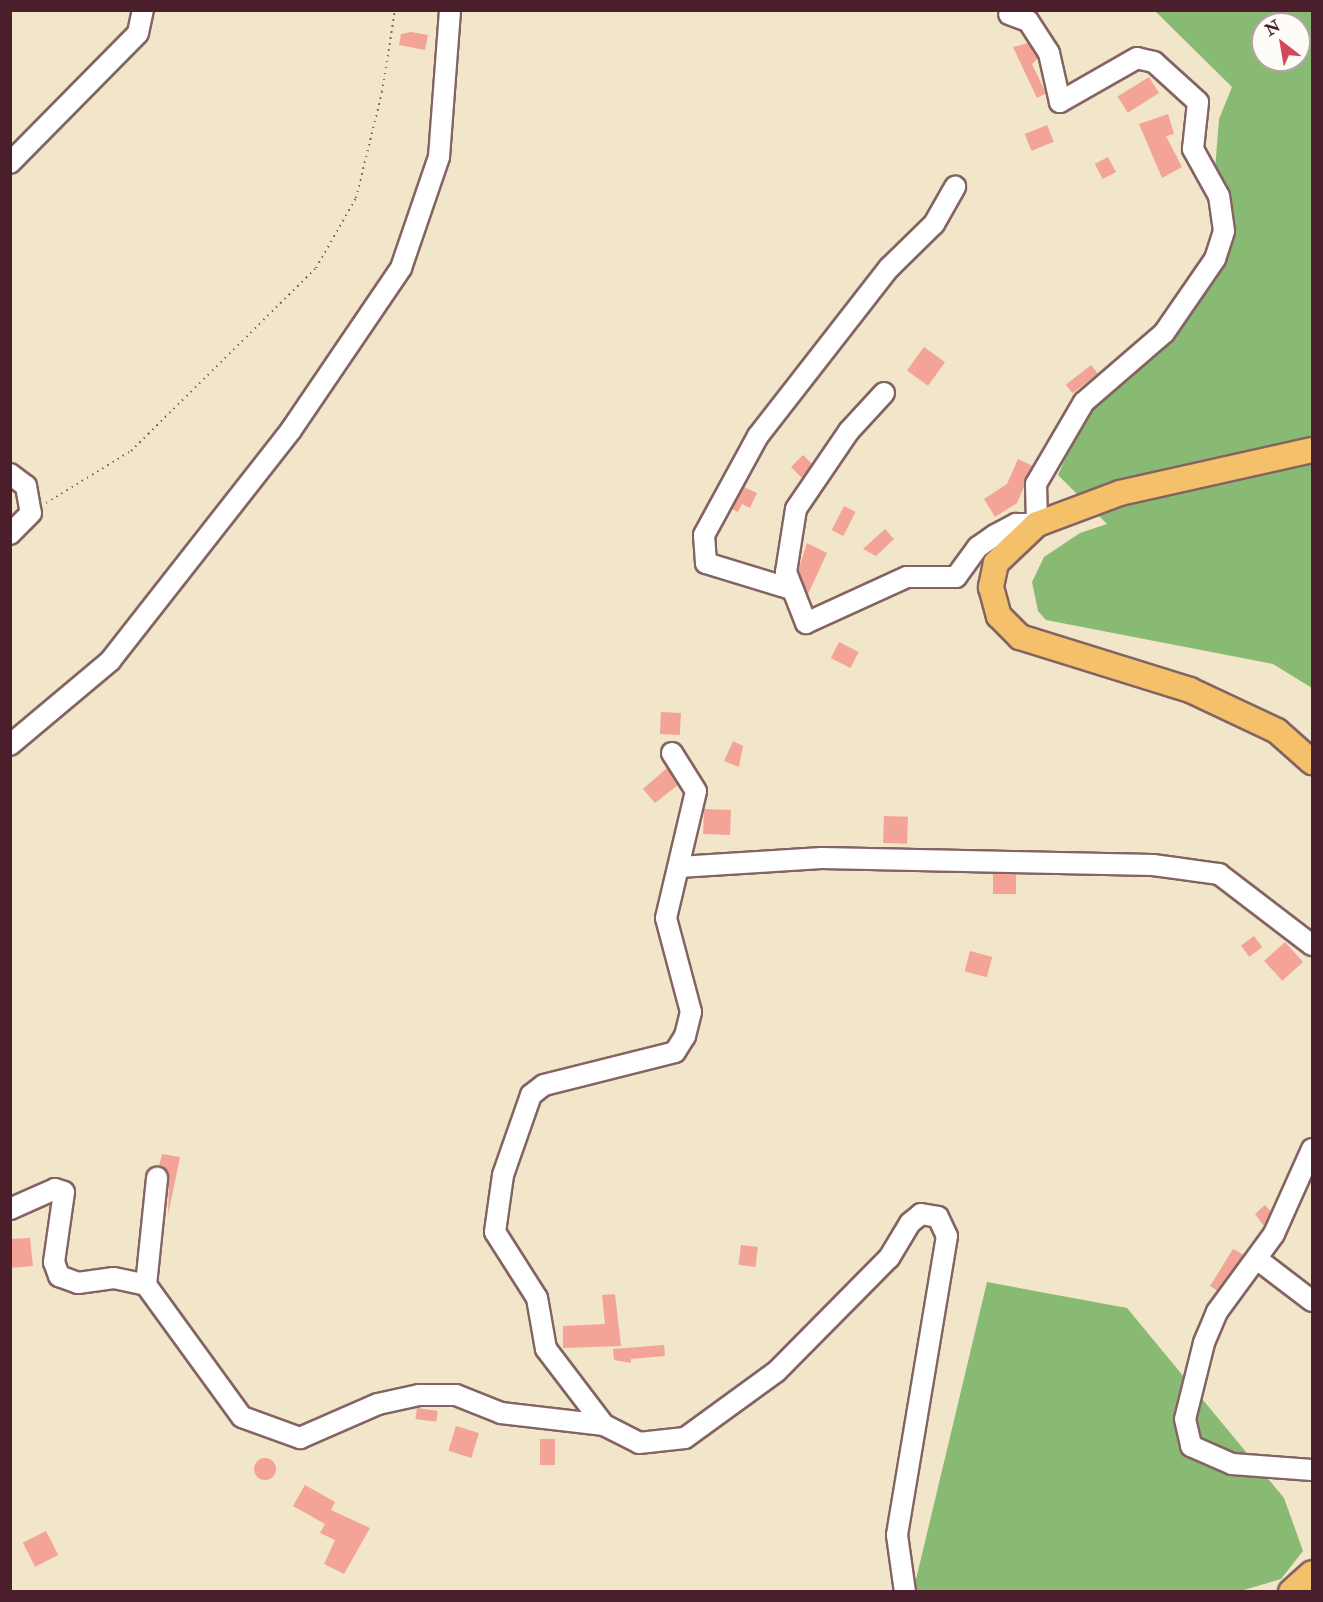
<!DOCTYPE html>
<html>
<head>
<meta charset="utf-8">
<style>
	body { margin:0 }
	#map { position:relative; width:1323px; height:1602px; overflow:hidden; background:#f1e5ca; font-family:"IM FELL Double Pica",serif }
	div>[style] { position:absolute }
	.forest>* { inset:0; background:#88ba74 }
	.building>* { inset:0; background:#f3a496; transform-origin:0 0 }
	.round { border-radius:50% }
	.path>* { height:2px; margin-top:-1px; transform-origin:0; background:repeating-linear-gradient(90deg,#846463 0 1.5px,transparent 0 6px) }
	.roads { filter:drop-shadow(2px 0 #846463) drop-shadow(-2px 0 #846463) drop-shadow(0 2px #846463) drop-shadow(0 -2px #846463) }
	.minor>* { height:20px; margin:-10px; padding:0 10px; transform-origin:10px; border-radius:10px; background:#fff }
	.major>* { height:24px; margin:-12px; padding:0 12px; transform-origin:12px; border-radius:12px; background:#f4c16a }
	span { translate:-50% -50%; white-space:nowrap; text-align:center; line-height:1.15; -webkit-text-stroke:4.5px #fdfcf7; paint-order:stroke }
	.frame { position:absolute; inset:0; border:12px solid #4a1f2b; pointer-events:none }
	.north { position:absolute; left:1251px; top:12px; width:60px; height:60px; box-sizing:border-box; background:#fdfcf7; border:2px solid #b5a4a5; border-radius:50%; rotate:329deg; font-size:16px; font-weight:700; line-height:24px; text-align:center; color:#4a1f2b }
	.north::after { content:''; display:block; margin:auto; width:21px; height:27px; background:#d1495b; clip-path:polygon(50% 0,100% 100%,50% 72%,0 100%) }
</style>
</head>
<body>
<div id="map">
	<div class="forest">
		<div style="clip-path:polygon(evenodd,1155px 11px,1312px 11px,1312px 688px,1273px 664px,1046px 620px,1038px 611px,1032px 582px,1044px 557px,1080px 533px,1107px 524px,1058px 475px,1089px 406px,1175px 329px,1225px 240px,1215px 170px,1219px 119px,1232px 87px,1155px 11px,1263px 24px,1299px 24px,1299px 60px,1263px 60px,1263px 24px)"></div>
		<div style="clip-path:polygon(987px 1282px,1127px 1308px,1284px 1498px,1303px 1551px,1281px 1579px,1240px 1591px,913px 1592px)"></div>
	</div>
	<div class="building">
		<div style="clip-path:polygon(411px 32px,428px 35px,425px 50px,399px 45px,401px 34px)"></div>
		<div style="clip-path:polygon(1028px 43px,1038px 58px,1032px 64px,1046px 93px,1037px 98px,1013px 47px)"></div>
		<div style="left:1149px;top:77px;width:19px;height:37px;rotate:58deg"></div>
		<div style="clip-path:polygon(1168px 114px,1174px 134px,1166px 136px,1182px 167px,1162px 178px,1139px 124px)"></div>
		<div style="left:1047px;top:125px;width:18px;height:24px;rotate:68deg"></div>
		<div style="left:1108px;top:157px;width:17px;height:15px;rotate:62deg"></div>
		<div style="left:924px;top:347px;width:26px;height:29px;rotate:36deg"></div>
		<div style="left:1091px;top:365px;width:11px;height:32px;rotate:52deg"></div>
		<div style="clip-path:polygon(803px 455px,812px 464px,802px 478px,791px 467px)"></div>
		<div style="clip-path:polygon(1018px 459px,1033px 466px,1017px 503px,995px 517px,984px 499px,1007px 484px)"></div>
		<div style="clip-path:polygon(744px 487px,757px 493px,750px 508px,742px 504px,738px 512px,732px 509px)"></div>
		<div style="left:844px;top:506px;width:13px;height:27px;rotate:27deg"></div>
		<div style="clip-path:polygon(885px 529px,894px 539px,876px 556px,863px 549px)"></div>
		<div style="clip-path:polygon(807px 543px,827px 553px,808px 594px,798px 571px)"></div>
		<div style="left:839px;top:642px;width:22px;height:18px;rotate:27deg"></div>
		<div style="left:661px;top:712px;width:20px;height:22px;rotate:3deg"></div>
		<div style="clip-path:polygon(733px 741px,743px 746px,739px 767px,724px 761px)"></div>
		<div style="clip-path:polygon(667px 768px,678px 785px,655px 803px,643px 789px)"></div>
		<div style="left:704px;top:809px;width:27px;height:25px;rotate:2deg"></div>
		<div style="left:884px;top:816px;width:24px;height:27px;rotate:2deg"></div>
		<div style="left:993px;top:874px;width:23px;height:20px"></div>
		<div style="left:1254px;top:936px;width:14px;height:16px;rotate:54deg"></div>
		<div style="left:1285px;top:942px;width:27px;height:28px;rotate:48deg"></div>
		<div style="left:970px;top:951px;width:23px;height:21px;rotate:15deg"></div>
		<div style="clip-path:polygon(162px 1154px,180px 1157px,168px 1215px,169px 1179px,159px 1166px)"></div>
		<div style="clip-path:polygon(1265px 1205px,1271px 1212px,1264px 1226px,1255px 1214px)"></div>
		<div style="clip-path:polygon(30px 1238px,33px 1266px,10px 1268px,10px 1239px)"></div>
		<div style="left:741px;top:1245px;width:17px;height:20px;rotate:7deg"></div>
		<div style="clip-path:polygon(1233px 1249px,1244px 1255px,1218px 1291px,1210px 1286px)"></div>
		<div style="clip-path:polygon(615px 1294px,621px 1346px,563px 1348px,563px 1326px,605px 1324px,602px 1295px)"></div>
		<div style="clip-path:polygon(664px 1345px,665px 1356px,631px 1359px,631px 1363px,614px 1360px,613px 1349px)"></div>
		<div style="left:417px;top:1408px;width:21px;height:11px;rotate:8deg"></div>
		<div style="left:456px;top:1426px;width:24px;height:26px;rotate:17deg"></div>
		<div style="left:540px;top:1439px;width:15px;height:26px"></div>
		<div class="round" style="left:254px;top:1458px;width:22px;height:22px"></div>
		<div style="clip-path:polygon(305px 1485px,335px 1502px,331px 1510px,370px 1528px,344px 1574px,324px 1564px,335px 1540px,320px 1533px,325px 1524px,293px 1506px)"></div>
		<div style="left:46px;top:1531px;width:27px;height:26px;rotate:63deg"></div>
	</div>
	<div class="path">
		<div style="left:46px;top:503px;width:100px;rotate:-31.5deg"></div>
		<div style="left:131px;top:451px;width:260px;rotate:-44.7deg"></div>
		<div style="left:316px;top:268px;width:81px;rotate:-60.3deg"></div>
		<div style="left:356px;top:198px;width:109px;rotate:-76.2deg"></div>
		<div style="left:382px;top:92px;width:83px;rotate:-81deg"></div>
	</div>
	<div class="roads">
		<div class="minor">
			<div style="left:10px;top:163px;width:182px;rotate:-45.4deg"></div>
			<div style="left:138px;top:33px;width:24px;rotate:-78deg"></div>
			<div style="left:884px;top:393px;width:52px;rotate:132.6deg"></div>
			<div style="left:849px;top:431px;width:94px;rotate:124.2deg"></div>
			<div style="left:796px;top:509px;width:64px;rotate:99deg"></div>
			<div style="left:786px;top:572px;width:55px;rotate:68.6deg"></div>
			<div style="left:806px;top:623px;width:111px;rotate:-24.5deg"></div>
			<div style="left:907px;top:577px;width:49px"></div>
			<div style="left:956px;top:577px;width:37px;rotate:-54deg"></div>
			<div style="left:978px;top:547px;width:21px;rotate:-35deg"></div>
			<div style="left:995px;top:535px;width:24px;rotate:-28deg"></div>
			<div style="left:1016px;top:524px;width:21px"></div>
			<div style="left:1037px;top:524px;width:40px;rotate:-91.4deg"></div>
			<div style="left:1036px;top:484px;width:95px;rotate:-59.7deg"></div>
			<div style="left:1084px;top:402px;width:106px;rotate:-40.8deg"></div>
			<div style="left:1164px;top:333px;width:90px;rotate:-55.4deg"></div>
			<div style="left:1215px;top:259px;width:29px;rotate:-72deg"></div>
			<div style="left:1224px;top:231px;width:35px;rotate:-98deg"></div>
			<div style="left:1219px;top:196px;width:54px;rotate:-119deg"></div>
			<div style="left:1193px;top:149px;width:47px;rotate:-83.9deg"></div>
			<div style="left:1198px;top:102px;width:59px;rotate:-137.7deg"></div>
			<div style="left:1154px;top:62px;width:17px;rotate:-167deg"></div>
			<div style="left:1137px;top:58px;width:89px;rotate:150.3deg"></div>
			<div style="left:1060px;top:102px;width:50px;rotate:-102.7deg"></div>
			<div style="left:1049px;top:53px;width:38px;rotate:-123deg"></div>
			<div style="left:1028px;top:21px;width:20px;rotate:-160deg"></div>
			<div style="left:10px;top:474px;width:20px;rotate:37deg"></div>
			<div style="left:26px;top:486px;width:27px;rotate:80deg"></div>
			<div style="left:31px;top:513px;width:30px;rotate:135deg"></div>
			<div style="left:791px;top:589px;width:89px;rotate:-163deg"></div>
			<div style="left:706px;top:563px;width:28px;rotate:-94deg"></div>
			<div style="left:704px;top:535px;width:113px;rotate:-61.4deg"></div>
			<div style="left:758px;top:436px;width:213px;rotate:-52.1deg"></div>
			<div style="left:889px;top:268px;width:63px;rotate:-44.4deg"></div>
			<div style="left:934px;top:224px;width:43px;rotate:-60.4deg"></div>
			<div style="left:10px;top:745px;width:131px;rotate:-40deg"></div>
			<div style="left:110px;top:661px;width:293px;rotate:-51.9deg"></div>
			<div style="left:291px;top:430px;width:196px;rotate:-55.8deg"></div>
			<div style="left:401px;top:268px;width:117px;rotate:-71.1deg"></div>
			<div style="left:439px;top:157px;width:147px;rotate:-85.7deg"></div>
			<div style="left:679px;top:867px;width:143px;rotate:-3.6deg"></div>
			<div style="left:822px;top:858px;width:331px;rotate:1.2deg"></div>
			<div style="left:1153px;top:865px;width:67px;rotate:7.8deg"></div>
			<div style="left:1219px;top:874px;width:117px;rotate:37.4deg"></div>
			<div style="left:1312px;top:1149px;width:93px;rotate:114.1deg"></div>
			<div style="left:1274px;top:1234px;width:97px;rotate:126.2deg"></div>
			<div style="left:1217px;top:1312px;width:34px;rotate:113deg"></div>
			<div style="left:1204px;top:1343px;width:78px;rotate:104deg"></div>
			<div style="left:1185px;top:1419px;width:28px;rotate:77deg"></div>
			<div style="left:1191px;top:1446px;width:45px;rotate:23.7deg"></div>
			<div style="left:1232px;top:1464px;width:80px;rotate:4.3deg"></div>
			<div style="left:10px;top:1209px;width:49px;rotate:-24deg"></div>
			<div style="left:55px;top:1189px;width:9px;rotate:18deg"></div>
			<div style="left:64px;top:1192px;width:71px;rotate:98.1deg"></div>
			<div style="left:54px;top:1262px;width:15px;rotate:70deg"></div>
			<div style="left:59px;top:1276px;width:20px;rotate:20deg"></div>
			<div style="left:78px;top:1283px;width:36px;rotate:-8deg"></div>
			<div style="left:114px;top:1278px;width:33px;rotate:12deg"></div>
			<div style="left:146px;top:1285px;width:163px;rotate:54deg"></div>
			<div style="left:242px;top:1417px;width:62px;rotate:19.9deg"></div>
			<div style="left:300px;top:1438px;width:85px;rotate:-23.6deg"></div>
			<div style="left:378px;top:1404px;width:42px;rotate:-12.4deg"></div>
			<div style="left:419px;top:1395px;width:37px"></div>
			<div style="left:456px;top:1395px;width:48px;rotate:21.8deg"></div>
			<div style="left:501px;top:1413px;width:104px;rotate:6.6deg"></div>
			<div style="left:604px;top:1425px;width:39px;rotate:27deg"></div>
			<div style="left:639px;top:1443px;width:46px;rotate:-6.2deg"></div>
			<div style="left:685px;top:1438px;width:112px;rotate:-36deg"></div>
			<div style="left:776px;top:1372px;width:161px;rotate:-45.3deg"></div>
			<div style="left:889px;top:1258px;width:41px;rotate:-59deg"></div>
			<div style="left:910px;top:1223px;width:14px;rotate:-39deg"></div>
			<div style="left:921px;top:1214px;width:17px;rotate:10deg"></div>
			<div style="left:938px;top:1217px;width:21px;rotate:65deg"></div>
			<div style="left:947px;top:1236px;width:303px;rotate:99.5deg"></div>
			<div style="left:897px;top:1535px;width:58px;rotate:82deg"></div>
			<div style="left:1257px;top:1259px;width:69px;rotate:37.4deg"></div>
			<div style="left:146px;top:1285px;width:108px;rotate:-84.1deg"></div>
			<div style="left:604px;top:1425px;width:96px;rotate:-127.3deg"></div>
			<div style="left:546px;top:1349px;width:52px;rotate:-100deg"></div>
			<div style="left:537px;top:1298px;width:78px;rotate:-122.5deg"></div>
			<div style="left:495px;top:1232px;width:58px;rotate:-82deg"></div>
			<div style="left:503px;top:1175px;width:85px;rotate:-70.7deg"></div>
			<div style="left:531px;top:1095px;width:16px;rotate:-38deg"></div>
			<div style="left:544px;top:1085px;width:135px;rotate:-14.1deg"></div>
			<div style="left:675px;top:1052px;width:19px;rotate:-58deg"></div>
			<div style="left:685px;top:1036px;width:25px;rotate:-76deg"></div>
			<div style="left:691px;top:1012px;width:97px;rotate:-104.9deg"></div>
			<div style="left:666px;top:918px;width:130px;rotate:-76.7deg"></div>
			<div style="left:696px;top:791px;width:45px;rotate:-122.3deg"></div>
		</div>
		<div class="major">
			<div style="left:1312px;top:450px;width:197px;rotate:167.4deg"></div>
			<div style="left:1120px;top:493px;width:89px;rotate:159.5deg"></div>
			<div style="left:1037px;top:524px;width:57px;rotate:136.4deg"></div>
			<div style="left:996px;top:563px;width:25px;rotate:102deg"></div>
			<div style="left:991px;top:587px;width:30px;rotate:75deg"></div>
			<div style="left:999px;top:616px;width:30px;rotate:45deg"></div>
			<div style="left:1020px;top:637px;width:178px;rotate:17.3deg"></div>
			<div style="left:1190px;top:690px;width:96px;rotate:25.2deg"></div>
			<div style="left:1277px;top:731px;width:47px;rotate:41.5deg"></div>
			<div style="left:1291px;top:1592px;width:28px;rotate:-42deg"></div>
		</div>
	</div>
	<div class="frame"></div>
	<div class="north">N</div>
</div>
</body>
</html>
